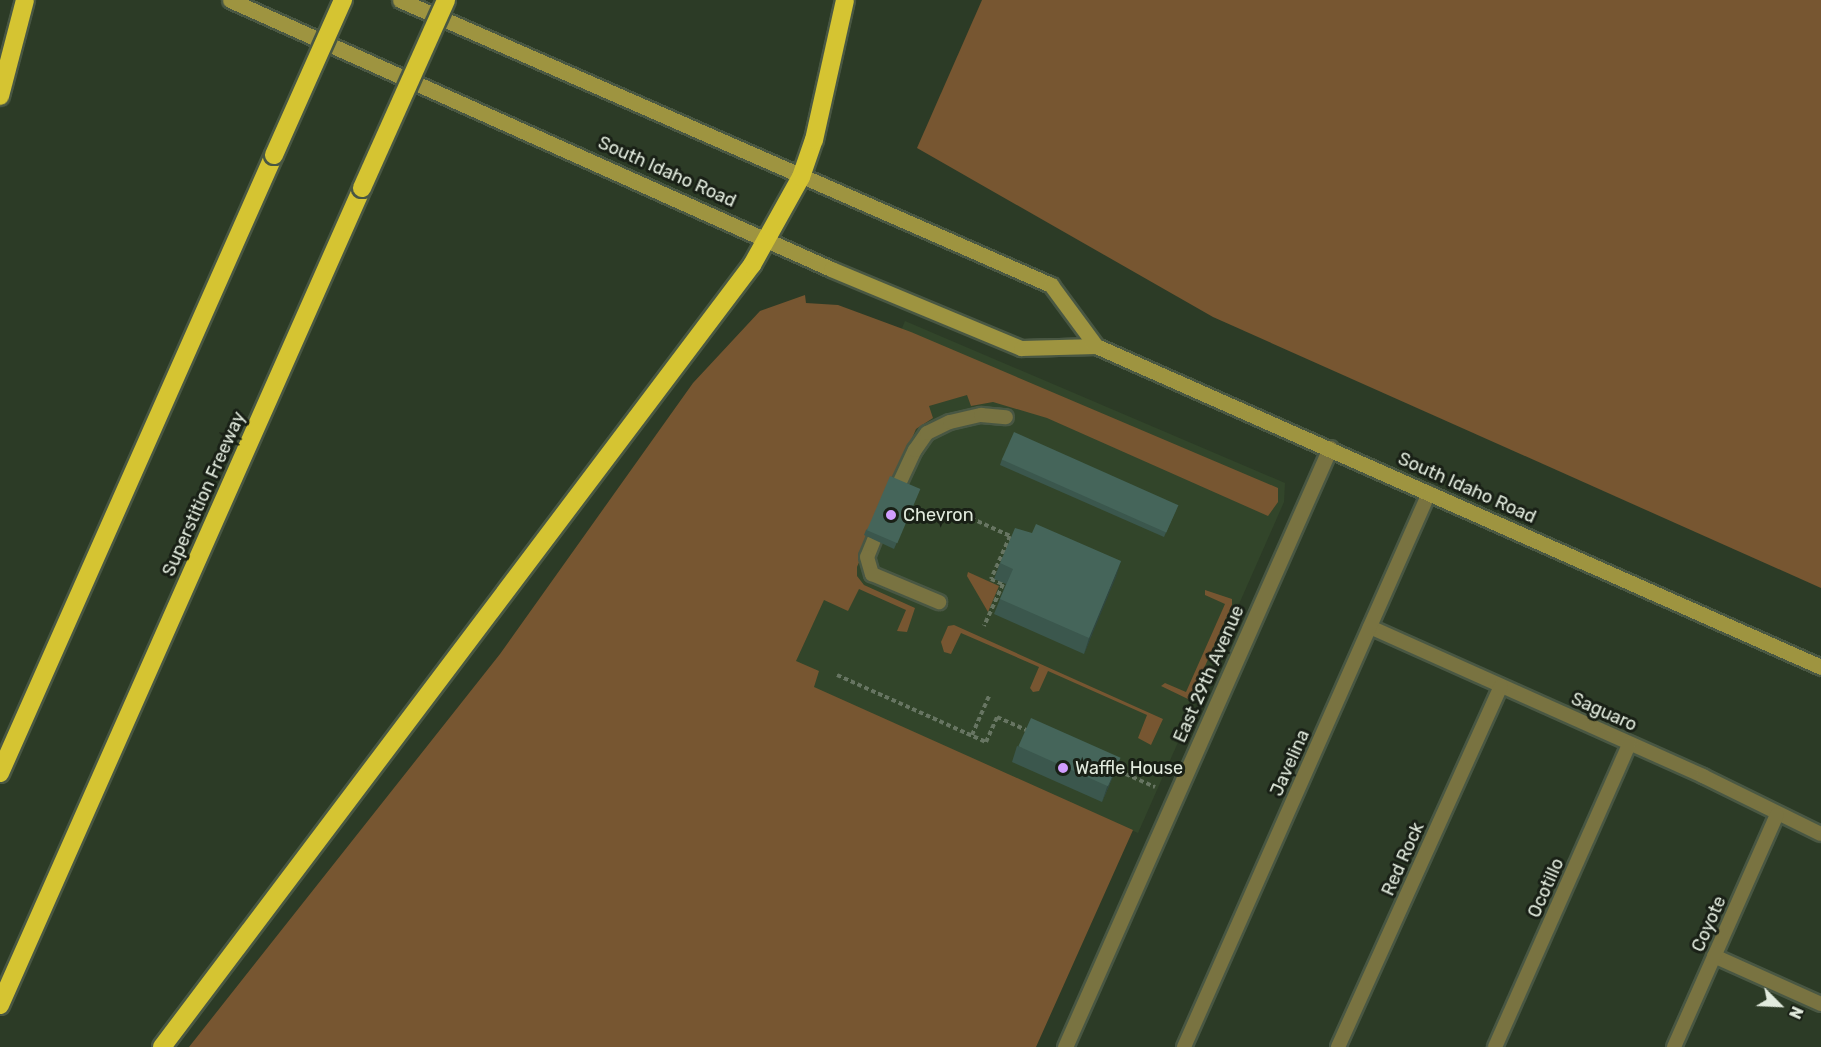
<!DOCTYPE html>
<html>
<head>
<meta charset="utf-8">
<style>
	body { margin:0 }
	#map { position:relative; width:1821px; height:1047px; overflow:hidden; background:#2c3b26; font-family:Rubik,sans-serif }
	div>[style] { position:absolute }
	.built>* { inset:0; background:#32452a }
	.green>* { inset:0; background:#775631 }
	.path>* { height:4px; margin-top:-2px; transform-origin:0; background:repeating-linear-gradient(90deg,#677562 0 4.5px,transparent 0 7.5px) }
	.roads { filter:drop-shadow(2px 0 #495743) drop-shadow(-2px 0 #495743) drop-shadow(0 2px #495743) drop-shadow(0 -2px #495743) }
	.service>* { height:14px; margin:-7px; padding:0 7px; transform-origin:7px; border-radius:7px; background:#797341 }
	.minor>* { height:15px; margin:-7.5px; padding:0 7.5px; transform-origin:7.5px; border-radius:7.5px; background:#797341 }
	.secondary>* { height:15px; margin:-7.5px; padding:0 7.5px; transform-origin:7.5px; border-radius:7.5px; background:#9e9440 }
	.motorway>* { height:18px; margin:-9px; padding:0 9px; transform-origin:9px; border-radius:9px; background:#d5c432 }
	.bridges { filter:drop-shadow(2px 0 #495743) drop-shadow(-2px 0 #495743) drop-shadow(0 2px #495743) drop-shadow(0 -2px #495743) }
	.motorway-bridge>* { height:18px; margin:-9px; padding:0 9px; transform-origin:9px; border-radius:9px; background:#d5c432 }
	.wall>* { inset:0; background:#3b574d }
	.shaded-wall>* { inset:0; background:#30473f }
	.building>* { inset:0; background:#45655a; transform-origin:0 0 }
	.dots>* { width:16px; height:16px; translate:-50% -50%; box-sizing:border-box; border:3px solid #192016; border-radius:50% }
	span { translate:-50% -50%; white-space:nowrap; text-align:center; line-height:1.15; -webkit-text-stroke:6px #192016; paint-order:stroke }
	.street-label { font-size:18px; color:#e2ebde }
	.poi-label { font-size:18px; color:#e2ebde }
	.left { translate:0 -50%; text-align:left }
	.north { position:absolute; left:1749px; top:975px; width:60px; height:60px; -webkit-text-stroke:4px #192016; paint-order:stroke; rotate:114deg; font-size:16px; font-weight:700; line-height:24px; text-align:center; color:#e2ebde }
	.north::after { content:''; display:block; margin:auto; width:21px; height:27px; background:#e2ebde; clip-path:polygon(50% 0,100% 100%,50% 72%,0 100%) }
</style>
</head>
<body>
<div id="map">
	<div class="built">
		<div style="clip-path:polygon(905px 321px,1285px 483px,1284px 502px,1138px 833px,759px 671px)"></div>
	</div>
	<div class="green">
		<div style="clip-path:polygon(982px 0,1821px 0,1821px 588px,1213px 317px,917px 148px)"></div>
		<div style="clip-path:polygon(805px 295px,806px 303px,838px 305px,911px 332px,1278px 488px,1278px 502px,1268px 516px,1047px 418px,993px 402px,971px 406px,967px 395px,929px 406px,933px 418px,916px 429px,857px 567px,857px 576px,864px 585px,915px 608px,907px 632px,897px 631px,906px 610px,859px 589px,848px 611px,824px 600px,796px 661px,819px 671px,814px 687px,1133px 830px,1036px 1047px,189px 1047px,500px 654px,693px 383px,760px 311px)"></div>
		<div style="clip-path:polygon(968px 572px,999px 586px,988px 612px,967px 576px)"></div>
		<div style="clip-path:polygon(1205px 590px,1232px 599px,1232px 605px,1190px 700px,1161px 686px,1165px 683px,1186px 692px,1225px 604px,1205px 595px)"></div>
		<div style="clip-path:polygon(954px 625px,1163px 719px,1151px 745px,1138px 738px,1147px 715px,1048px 671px,1039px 691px,1033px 692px,1030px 688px,1039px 667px,961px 633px,951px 654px,944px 652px,941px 642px,948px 626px)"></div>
	</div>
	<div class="path">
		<div style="left:964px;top:515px;width:51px;rotate:24.5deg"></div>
		<div style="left:1010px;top:536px;width:47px;rotate:113.8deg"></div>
		<div style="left:991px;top:579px;width:13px;rotate:23deg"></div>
		<div style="left:1003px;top:584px;width:46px;rotate:114.3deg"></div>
		<div style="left:837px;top:675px;width:163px;rotate:24.2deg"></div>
		<div style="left:986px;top:742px;width:27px;rotate:-66deg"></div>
		<div style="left:997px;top:717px;width:34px;rotate:24deg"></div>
		<div style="left:972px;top:735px;width:43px;rotate:-66.4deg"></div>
		<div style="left:1112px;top:768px;width:47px;rotate:23.8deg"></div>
	</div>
	<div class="roads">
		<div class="service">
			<div style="left:898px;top:486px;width:40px;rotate:-65deg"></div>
			<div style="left:915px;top:450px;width:21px;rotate:-55deg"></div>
			<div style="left:927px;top:433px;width:25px;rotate:-26deg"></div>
			<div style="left:950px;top:422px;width:32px;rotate:-13deg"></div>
			<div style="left:981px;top:415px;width:25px;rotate:5deg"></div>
			<div style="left:874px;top:540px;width:18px;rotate:112deg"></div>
			<div style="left:867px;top:557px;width:18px;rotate:74deg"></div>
			<div style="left:872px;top:574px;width:73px;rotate:22.7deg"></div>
			<div style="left:1370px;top:627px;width:365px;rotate:24.1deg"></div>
			<div style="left:1703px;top:776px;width:131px;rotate:26.2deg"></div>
			<div style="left:1714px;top:956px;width:117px;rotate:24.2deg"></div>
			<div style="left:1184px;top:1047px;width:606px;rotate:-66.14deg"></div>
			<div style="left:1338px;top:1047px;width:396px;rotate:-65.7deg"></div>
			<div style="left:1495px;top:1047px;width:331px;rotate:-66.1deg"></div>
			<div style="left:1674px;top:1047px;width:254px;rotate:-66.1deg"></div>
		</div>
		<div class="minor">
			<div style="left:1065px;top:1047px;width:655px;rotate:-66.14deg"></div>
		</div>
		<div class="secondary">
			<div style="left:230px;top:0;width:658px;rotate:24.11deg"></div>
			<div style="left:831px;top:269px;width:206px;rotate:22.6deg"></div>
			<div style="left:1021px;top:348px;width:75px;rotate:-1.5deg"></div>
			<div style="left:1096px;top:346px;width:793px;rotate:23.88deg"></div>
			<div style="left:400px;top:0;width:711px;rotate:23.64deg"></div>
			<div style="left:1051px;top:285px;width:76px;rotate:53.6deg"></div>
		</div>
		<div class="motorway">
			<div style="left:0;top:96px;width:99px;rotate:-75.4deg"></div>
			<div style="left:0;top:773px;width:676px;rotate:-66.09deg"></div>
			<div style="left:0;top:1005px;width:894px;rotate:-66.1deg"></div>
			<div style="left:162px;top:1047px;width:980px;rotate:-52.97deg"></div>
			<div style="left:752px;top:265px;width:101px;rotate:-60.9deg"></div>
			<div style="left:801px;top:177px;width:39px;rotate:-71deg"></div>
			<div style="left:814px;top:140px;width:143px;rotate:-77.5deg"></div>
		</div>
	</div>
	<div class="bridges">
		<div class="motorway-bridge">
			<div style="left:274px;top:155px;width:170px;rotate:-66deg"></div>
			<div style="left:362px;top:188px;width:206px;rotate:-65.9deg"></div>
		</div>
	</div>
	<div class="wall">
		<div style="clip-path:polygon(1002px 459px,1176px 510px,1164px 537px,1000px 465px)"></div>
		<div style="clip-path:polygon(920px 489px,894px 549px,864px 535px,866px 530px)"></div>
		<div style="clip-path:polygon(1121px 561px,1084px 654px,994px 614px,1006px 584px,994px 579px,1000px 563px)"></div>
		<div style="clip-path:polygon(1017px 746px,1114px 774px,1102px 802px,1012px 762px)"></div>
	</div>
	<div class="shaded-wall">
		<div style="clip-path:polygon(1121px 561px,1116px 577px,1084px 654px,1089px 638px)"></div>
		<div style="clip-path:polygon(1120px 758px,1114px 774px,1102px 802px,1107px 787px)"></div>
	</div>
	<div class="building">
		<div style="left:1014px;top:432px;width:180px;height:30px;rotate:24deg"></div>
		<div style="left:890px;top:476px;width:33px;height:59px;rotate:23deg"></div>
		<div style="clip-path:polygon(1036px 524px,1121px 561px,1089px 638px,1000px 599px,1013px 569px,1000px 563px,1015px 528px,1032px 533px)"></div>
		<div style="left:1031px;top:718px;width:98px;height:31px;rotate:24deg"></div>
	</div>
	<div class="dots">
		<div style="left:891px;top:515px;background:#d19dfe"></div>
		<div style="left:1063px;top:768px;background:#d19dfe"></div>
	</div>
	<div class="street-label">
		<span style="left:667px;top:172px;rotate:24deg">South Idaho Road</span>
		<span style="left:1467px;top:488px;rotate:24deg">South Idaho Road</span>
		<span style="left:204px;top:494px;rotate:-66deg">Superstition Freeway</span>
		<span style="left:1209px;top:674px;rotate:-66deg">East 29th Avenue</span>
		<span style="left:1604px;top:712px;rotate:24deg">Saguaro</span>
		<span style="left:1290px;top:763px;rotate:-66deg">Javelina</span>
		<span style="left:1403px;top:859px;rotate:-66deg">Red Rock</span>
		<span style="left:1546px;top:888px;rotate:-66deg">Ocotillo</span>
		<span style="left:1709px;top:924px;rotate:-66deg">Coyote</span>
	</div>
	<div class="poi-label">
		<span class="left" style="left:903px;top:515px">Chevron</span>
		<span class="left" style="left:1075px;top:768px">Waffle House</span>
	</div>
	<div class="north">N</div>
</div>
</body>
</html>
